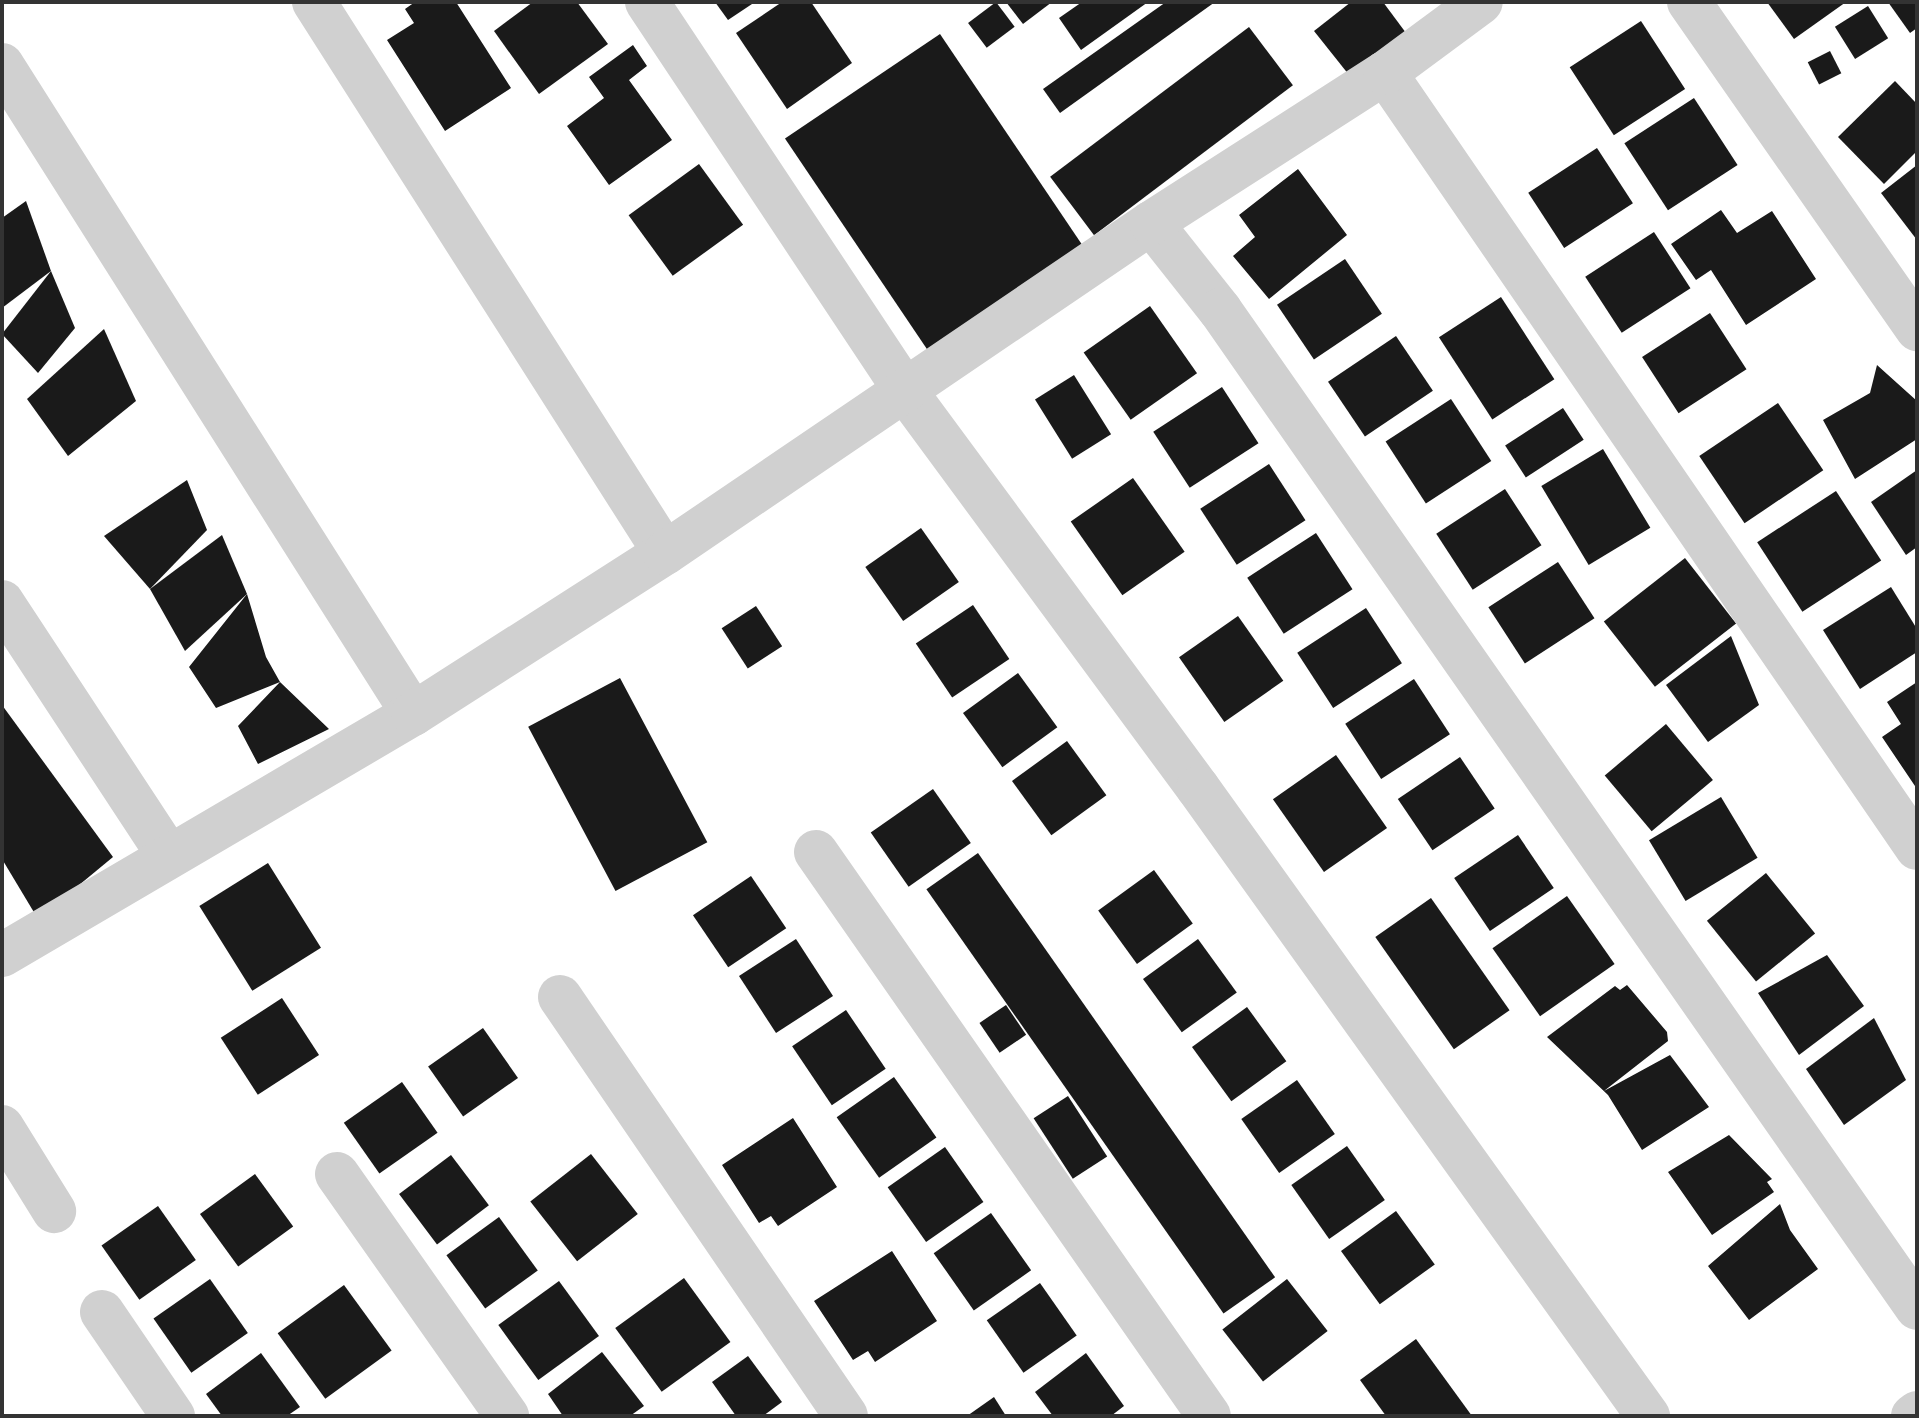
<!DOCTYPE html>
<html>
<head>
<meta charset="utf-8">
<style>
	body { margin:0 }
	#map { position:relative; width:1919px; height:1418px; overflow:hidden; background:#fff; font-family:"Titillium Web",sans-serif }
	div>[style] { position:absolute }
	.building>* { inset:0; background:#1a1a1a; transform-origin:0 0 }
	.minor>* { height:44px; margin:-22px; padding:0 22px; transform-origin:22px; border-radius:22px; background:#d0d0d0 }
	span { translate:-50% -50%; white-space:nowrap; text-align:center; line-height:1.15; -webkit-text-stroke:8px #fff; paint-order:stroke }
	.frame { position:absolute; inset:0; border:4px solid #333; pointer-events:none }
</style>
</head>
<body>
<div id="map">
	<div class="building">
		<div style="clip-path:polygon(415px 2px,456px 2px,511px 88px,445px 131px,387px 40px,414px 23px,405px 9px)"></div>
		<div style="clip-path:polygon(533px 2px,577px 2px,608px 44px,539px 94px,494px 31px)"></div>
		<div style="clip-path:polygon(715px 2px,755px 2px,728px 20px)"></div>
		<div style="clip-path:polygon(782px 2px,811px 2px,852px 63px,787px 109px,736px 33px)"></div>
		<div style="left:996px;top:2px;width:31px;height:35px;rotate:53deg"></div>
		<div style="clip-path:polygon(1006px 2px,1052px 2px,1023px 24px)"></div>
		<div style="clip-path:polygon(1082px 2px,1148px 2px,1081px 50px,1059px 18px)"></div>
		<div style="clip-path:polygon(1166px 2px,1215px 2px,1060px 113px,1043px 89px)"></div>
		<div style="clip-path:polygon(1351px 2px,1383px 2px,1409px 37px,1353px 80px,1314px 31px)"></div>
		<div style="clip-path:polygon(1767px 2px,1846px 2px,1794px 39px)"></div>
		<div style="clip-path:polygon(1888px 2px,1917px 2px,1917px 28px,1910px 33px)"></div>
		<div style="left:1868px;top:6px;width:38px;height:39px;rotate:58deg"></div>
		<div style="left:1641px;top:21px;width:81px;height:85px;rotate:57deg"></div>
		<div style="left:1249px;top:27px;width:73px;height:249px;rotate:53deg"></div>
		<div style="left:940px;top:34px;width:255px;height:187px;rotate:56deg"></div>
		<div style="clip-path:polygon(633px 45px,647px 66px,629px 80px,672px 140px,609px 185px,567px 126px,604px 98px,589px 77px)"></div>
		<div style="left:1830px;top:51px;width:25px;height:25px;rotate:63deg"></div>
		<div style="clip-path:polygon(1895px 81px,1917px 104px,1917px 151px,1884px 184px,1838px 137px)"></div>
		<div style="left:1694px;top:98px;width:80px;height:83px;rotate:57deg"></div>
		<div style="left:1597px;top:148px;width:66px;height:82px;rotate:57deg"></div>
		<div style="left:699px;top:164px;width:75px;height:87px;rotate:54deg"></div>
		<div style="clip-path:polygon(1917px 165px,1917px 240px,1881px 193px)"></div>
		<div style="clip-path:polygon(1298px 169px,1347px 235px,1269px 299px,1233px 256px,1255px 237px,1239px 215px)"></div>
		<div style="clip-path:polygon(26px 201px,51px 271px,2px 308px,2px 218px)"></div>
		<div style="clip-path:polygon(1721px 210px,1737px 233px,1772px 211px,1816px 279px,1746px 325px,1711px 270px,1696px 280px,1671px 244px)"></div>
		<div style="left:1654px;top:232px;width:67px;height:82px;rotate:57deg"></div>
		<div style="left:1345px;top:259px;width:66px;height:82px;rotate:56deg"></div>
		<div style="clip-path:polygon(51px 271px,75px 328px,38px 373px,2px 334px)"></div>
		<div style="left:1501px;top:297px;width:98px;height:74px;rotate:57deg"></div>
		<div style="left:1150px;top:306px;width:82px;height:81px;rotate:55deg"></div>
		<div style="left:1710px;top:313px;width:67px;height:81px;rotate:57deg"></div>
		<div style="clip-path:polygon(104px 329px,136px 401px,68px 456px,27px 399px)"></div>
		<div style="left:1396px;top:336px;width:66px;height:82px;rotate:56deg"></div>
		<div style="clip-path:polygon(1877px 365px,1917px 401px,1917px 439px,1855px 479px,1823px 420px,1870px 393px)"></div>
		<div style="left:1074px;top:375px;width:70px;height:46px;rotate:58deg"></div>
		<div style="left:1222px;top:387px;width:67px;height:82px;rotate:57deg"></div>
		<div style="left:1451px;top:399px;width:74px;height:78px;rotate:57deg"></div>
		<div style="left:1778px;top:403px;width:81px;height:95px;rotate:56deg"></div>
		<div style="left:1563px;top:408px;width:38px;height:69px;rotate:57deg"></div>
		<div style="left:1603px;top:449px;width:92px;height:72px;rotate:59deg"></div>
		<div style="left:1269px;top:464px;width:67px;height:82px;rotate:57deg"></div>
		<div style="clip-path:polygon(1917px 470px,1917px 547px,1906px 555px,1871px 502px)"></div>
		<div style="left:1133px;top:478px;width:90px;height:76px;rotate:55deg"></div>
		<div style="clip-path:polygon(187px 480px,207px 530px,150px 589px,104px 536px)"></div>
		<div style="left:1505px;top:489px;width:67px;height:82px;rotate:57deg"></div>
		<div style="left:1836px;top:491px;width:83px;height:94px;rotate:57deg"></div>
		<div style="left:921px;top:528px;width:66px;height:68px;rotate:55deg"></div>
		<div style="left:1316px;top:533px;width:67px;height:82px;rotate:57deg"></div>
		<div style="clip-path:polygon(222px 535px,247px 594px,185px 651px,150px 589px)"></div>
		<div style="left:1685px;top:558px;width:83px;height:103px;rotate:52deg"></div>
		<div style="left:1558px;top:562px;width:67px;height:83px;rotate:57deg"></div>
		<div style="clip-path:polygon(1891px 587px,1917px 629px,1917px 652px,1860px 689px,1823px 630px)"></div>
		<div style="clip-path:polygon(247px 594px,266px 657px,280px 682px,329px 729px,258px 764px,238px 726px,280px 682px,216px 708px,189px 667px)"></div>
		<div style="left:973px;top:605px;width:65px;height:69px;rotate:56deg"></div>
		<div style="left:756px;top:606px;width:48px;height:41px;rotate:57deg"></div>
		<div style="left:1366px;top:608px;width:66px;height:82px;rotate:57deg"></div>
		<div style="left:1238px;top:616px;width:79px;height:72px;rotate:55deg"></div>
		<div style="clip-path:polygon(1731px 636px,1759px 705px,1708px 742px,1666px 685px)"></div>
		<div style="left:1018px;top:673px;width:67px;height:68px;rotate:54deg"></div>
		<div style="left:620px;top:678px;width:186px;height:104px;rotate:62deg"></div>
		<div style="left:1414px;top:679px;width:66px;height:82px;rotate:57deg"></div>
		<div style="clip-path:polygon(1917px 682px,1917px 784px,1915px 786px,1882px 737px,1901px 724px,1887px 702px)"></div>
		<div style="clip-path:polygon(2px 705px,113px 857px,38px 919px,2px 859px)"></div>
		<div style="left:1666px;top:724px;width:73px;height:80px;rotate:50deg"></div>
		<div style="left:1067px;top:741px;width:67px;height:68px;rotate:54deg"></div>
		<div style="left:1336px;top:755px;width:89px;height:77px;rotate:55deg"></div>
		<div style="left:1460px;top:757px;width:62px;height:75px;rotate:56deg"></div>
		<div style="left:933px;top:789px;width:66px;height:76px;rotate:55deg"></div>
		<div style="left:1721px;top:797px;width:71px;height:84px;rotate:59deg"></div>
		<div style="left:1518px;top:835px;width:64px;height:77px;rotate:56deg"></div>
		<div style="left:978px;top:853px;width:518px;height:63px;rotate:55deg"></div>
		<div style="left:268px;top:863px;width:100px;height:81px;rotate:58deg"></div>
		<div style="left:1154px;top:870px;width:66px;height:69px;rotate:54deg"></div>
		<div style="left:1766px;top:873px;width:78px;height:76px;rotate:51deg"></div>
		<div style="left:751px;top:876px;width:63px;height:70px;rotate:56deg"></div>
		<div style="left:1567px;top:896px;width:83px;height:91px;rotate:55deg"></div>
		<div style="left:1431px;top:898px;width:137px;height:68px;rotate:55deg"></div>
		<div style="left:796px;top:939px;width:68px;height:68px;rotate:57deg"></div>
		<div style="left:1198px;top:939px;width:66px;height:68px;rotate:54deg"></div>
		<div style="clip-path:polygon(1827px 955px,1864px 1006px,1799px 1055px,1758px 993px)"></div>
		<div style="clip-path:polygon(1627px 985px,1667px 1032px,1668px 1041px,1604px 1091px,1670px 1055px,1709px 1107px,1642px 1150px,1608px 1095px,1547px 1037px,1615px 986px,1620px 990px)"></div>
		<div style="left:282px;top:998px;width:68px;height:73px;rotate:57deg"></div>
		<div style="left:1006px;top:1005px;width:36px;height:32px;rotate:56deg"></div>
		<div style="left:1247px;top:1007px;width:67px;height:68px;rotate:54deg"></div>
		<div style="left:846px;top:1010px;width:71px;height:65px;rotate:56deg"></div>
		<div style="clip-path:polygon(1874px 1018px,1906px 1080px,1844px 1125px,1806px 1069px)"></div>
		<div style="left:483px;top:1028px;width:61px;height:67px;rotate:55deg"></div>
		<div style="left:894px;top:1077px;width:74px;height:70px;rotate:55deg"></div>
		<div style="left:1297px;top:1080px;width:66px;height:68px;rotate:55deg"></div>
		<div style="left:402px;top:1082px;width:62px;height:71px;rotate:55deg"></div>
		<div style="left:1068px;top:1096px;width:72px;height:41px;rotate:57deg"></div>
		<div style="clip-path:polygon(793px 1118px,837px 1187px,778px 1226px,771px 1216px,759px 1223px,722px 1165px)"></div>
		<div style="clip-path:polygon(1729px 1135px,1772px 1179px,1767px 1182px,1774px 1192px,1712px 1235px,1668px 1172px)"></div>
		<div style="left:1347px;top:1146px;width:66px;height:68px;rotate:55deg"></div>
		<div style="left:945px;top:1147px;width:67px;height:70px;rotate:55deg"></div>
		<div style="left:591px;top:1154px;width:76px;height:77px;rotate:52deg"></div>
		<div style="left:451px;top:1155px;width:63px;height:65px;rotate:53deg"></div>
		<div style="left:255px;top:1174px;width:65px;height:68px;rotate:54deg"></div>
		<div style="clip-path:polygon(1780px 1204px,1790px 1230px,1818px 1269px,1749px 1320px,1708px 1266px)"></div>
		<div style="left:158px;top:1206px;width:66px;height:69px;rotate:55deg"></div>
		<div style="left:1396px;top:1211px;width:66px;height:68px;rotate:54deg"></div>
		<div style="left:991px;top:1213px;width:70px;height:70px;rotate:55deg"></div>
		<div style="left:499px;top:1217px;width:66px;height:65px;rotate:54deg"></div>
		<div style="clip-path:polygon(892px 1251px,937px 1321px,875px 1362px,868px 1351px,853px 1360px,814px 1301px)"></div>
		<div style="left:684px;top:1278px;width:79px;height:85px;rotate:54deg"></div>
		<div style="left:210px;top:1279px;width:66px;height:69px;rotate:55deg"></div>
		<div style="left:1287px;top:1279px;width:66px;height:82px;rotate:52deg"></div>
		<div style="left:559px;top:1281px;width:68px;height:75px;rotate:54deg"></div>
		<div style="left:1040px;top:1283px;width:64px;height:65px;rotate:55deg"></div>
		<div style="left:344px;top:1285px;width:81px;height:82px;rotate:54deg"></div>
		<div style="clip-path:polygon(1416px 1339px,1472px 1416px,1386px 1416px,1360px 1380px)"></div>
		<div style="clip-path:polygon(602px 1352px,644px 1406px,630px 1416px,563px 1416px,548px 1394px)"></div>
		<div style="clip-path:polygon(261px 1353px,300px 1407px,287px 1416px,222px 1416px,206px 1394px)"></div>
		<div style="clip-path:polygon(1086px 1353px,1124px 1406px,1111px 1416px,1053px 1416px,1035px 1392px)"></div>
		<div style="clip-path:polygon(748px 1356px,782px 1402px,763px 1416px,736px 1416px,712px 1382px)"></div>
		<div style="clip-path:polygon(994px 1397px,1006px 1416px,967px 1416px)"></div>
	</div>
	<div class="minor">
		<div style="left:314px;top:2px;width:653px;rotate:57.5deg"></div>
		<div style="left:647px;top:2px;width:468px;rotate:56.4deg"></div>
		<div style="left:906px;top:392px;width:492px;rotate:53.6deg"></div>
		<div style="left:1198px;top:788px;width:773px;rotate:54.38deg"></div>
		<div style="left:1689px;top:2px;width:399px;rotate:55.1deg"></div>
		<div style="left:2px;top:65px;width:768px;rotate:57.65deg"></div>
		<div style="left:1385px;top:73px;width:940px;rotate:55.53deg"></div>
		<div style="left:1151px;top:223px;width:111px;rotate:51.6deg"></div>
		<div style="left:1220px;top:310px;width:1217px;rotate:55.07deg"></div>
		<div style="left:2px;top:602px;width:304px;rotate:56.7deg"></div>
		<div style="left:816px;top:852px;width:687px;rotate:55.13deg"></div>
		<div style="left:2px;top:955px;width:476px;rotate:-30.4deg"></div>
		<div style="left:413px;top:714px;width:299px;rotate:-32.6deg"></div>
		<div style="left:665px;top:553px;width:587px;rotate:-34.18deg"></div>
		<div style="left:1151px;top:223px;width:278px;rotate:-32.7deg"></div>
		<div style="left:1385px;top:73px;width:119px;rotate:-36.5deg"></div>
		<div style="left:560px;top:997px;width:507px;rotate:55.68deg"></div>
		<div style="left:2px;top:1127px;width:99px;rotate:58.2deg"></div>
		<div style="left:337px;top:1174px;width:296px;rotate:54.9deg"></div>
		<div style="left:102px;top:1312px;width:126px;rotate:55.7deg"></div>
		<div style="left:1913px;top:1416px;width:5px;rotate:-37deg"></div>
	</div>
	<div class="frame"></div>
</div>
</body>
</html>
